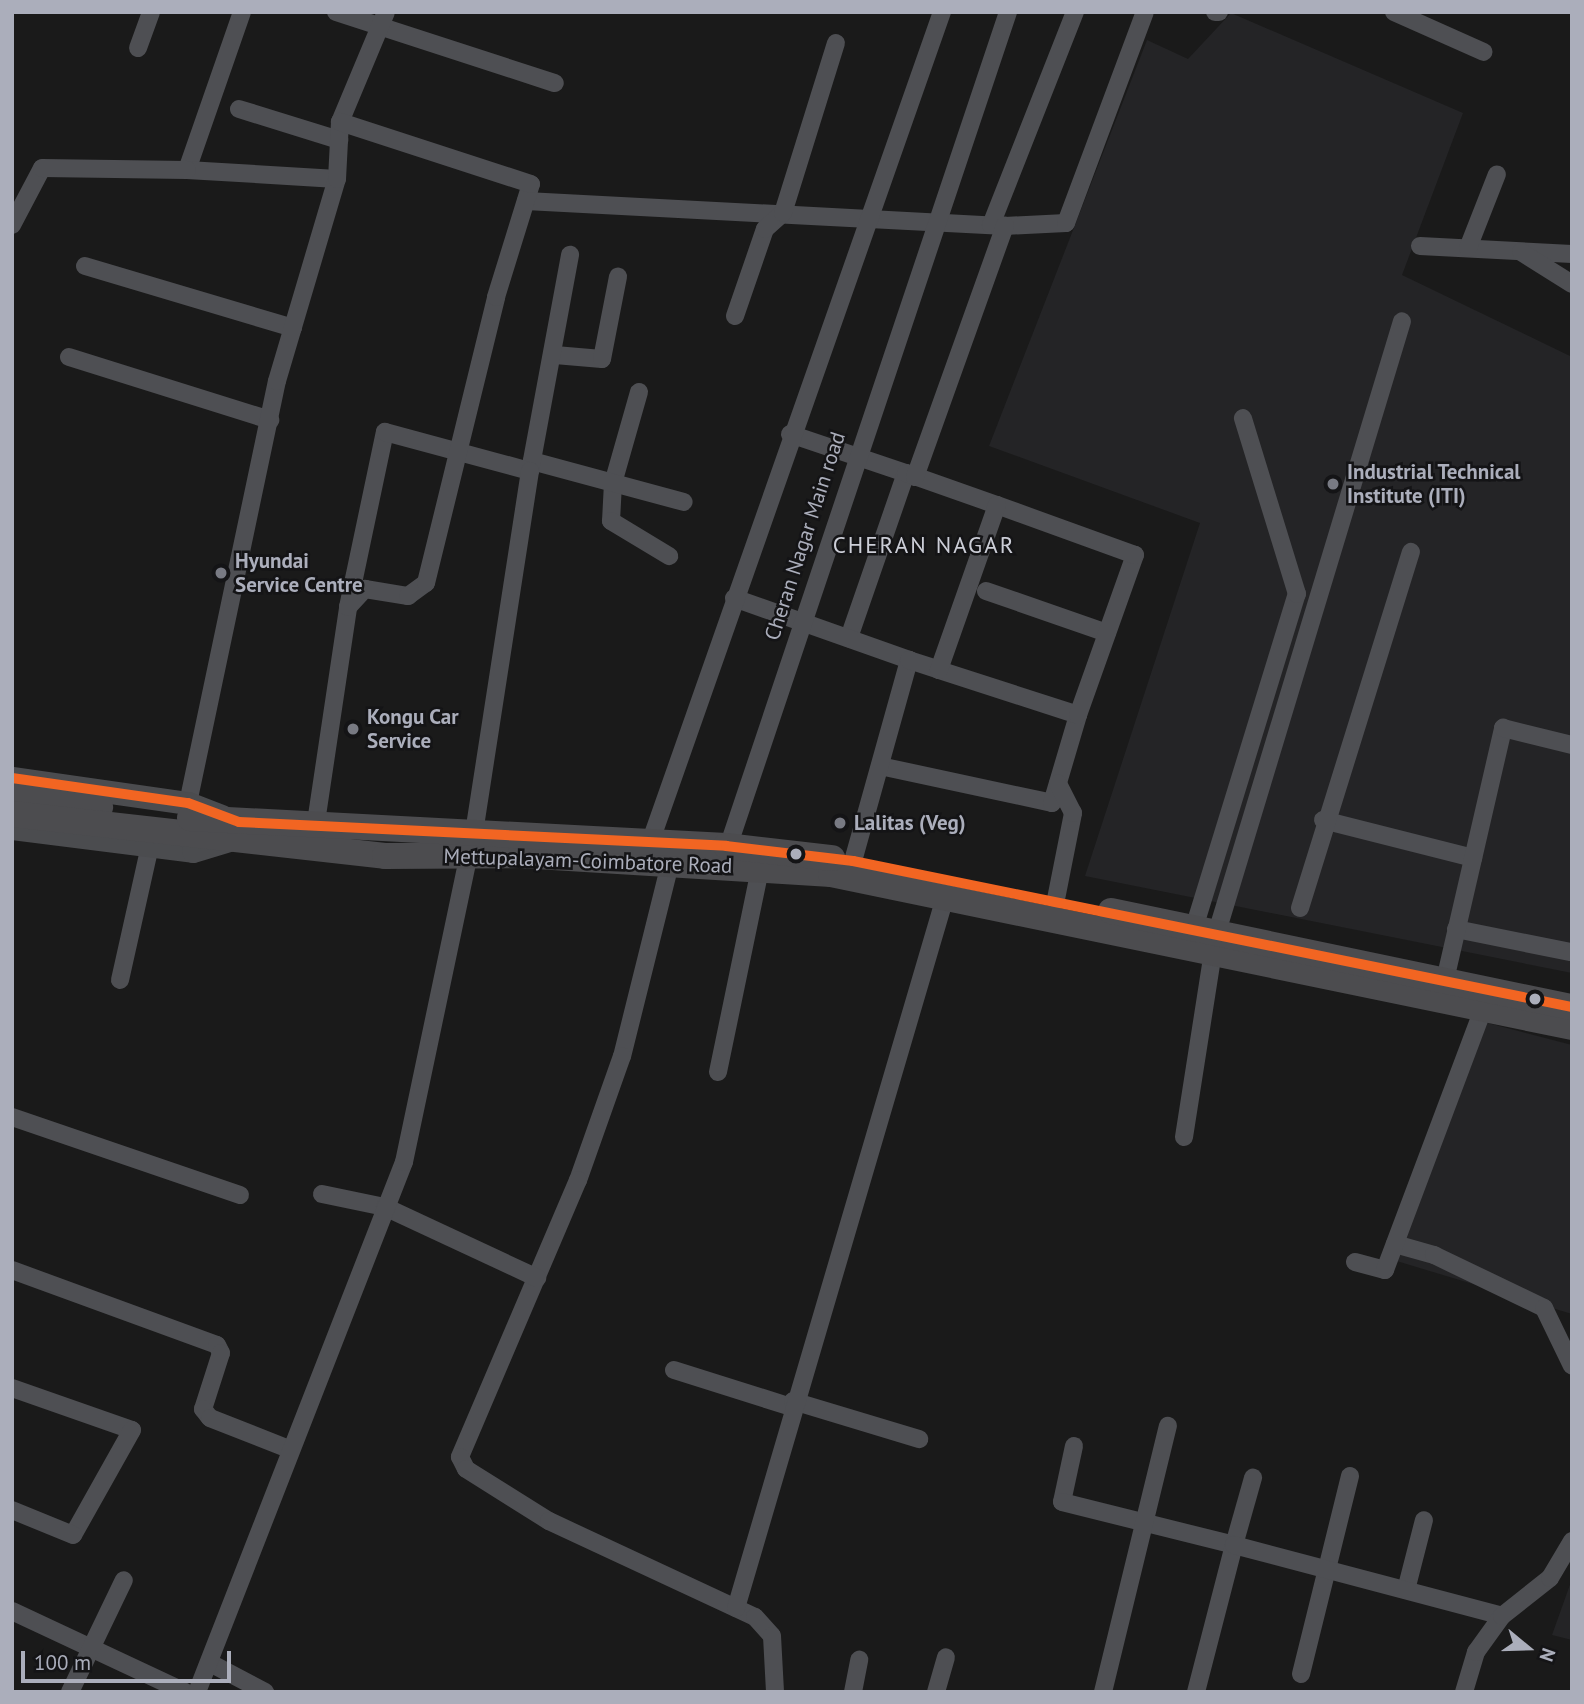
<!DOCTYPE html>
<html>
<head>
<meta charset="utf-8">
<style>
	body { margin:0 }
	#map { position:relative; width:1584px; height:1704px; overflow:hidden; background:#1a1a1a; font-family:"PT Sans",sans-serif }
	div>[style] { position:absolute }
	.built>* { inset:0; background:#242426 }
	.minor>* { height:18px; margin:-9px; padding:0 9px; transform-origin:9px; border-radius:9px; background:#4e4f53 }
	.major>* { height:23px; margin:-11.5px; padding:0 11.5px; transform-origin:11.5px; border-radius:11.5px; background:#4b4c4f }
	.highway>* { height:26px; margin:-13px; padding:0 13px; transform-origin:13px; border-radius:13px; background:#4c4c4f }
	.bus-1>* { height:10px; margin:-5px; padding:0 5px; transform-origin:5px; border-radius:5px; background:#f26522 }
	.dots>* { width:19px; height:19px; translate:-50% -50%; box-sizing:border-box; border:4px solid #141416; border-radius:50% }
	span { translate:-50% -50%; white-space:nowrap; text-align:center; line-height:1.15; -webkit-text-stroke:5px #141416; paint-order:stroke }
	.poi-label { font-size:21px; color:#abaebb; font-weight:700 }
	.left { translate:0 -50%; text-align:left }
	.street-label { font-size:21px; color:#abaebb }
	.neighbourhood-label { font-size:23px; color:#ccced7; letter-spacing:2px }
	.frame { position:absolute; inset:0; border:14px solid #abaebb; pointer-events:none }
	.north { position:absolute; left:1493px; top:1613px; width:70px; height:70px; -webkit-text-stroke:5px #141416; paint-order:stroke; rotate:109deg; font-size:19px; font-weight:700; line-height:28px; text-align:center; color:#abaebb }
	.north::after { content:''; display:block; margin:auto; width:24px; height:32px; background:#abaebb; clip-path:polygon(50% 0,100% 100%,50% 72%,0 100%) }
	.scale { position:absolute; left:21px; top:1651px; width:210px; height:32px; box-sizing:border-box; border:4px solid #abaebb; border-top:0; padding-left:9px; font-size:21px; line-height:24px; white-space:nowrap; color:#abaebb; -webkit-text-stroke:5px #141416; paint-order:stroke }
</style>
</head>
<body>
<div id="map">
	<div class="built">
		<div style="clip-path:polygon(1231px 13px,1463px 113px,1402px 275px,1572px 357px,1572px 973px,1085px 876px,1200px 523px,989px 446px,1147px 40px,1188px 59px)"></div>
		<div style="clip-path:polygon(1484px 1022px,1572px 1045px,1572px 1314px,1390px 1259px)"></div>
		<div style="clip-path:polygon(1572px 1579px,1572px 1640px,1552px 1635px)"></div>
	</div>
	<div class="minor">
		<div style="left:242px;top:12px;width:167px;rotate:109.2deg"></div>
		<div style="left:187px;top:170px;width:150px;rotate:3.4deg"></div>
		<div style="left:336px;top:12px;width:230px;rotate:18deg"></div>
		<div style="left:1215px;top:12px;width:4px"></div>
		<div style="left:1394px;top:12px;width:98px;rotate:24deg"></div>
		<div style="left:138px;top:48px;width:38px;rotate:-70deg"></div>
		<div style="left:239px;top:109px;width:105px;rotate:17.2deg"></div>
		<div style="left:526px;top:201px;width:480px;rotate:3deg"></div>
		<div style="left:1005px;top:226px;width:61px;rotate:-2.8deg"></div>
		<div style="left:1066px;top:223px;width:225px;rotate:-69.5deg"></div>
		<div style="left:12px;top:225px;width:64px;rotate:-62.2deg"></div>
		<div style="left:42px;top:168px;width:145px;rotate:0.8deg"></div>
		<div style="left:991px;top:225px;width:229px;rotate:-68.5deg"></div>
		<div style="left:1420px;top:246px;width:152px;rotate:3deg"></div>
		<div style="left:1468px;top:248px;width:79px;rotate:-68.6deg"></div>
		<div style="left:1521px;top:252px;width:60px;rotate:32.1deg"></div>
		<div style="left:85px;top:266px;width:217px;rotate:16.6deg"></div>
		<div style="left:735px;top:316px;width:92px;rotate:-71deg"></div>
		<div style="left:765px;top:229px;width:24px;rotate:-42deg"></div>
		<div style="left:783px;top:213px;width:178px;rotate:-72.7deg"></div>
		<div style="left:555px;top:355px;width:47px;rotate:4.9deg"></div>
		<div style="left:602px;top:359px;width:84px;rotate:-79deg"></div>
		<div style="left:69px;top:357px;width:211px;rotate:17.4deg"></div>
		<div style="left:639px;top:392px;width:95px;rotate:105.9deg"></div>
		<div style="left:613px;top:483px;width:38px;rotate:93deg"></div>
		<div style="left:611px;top:521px;width:68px;rotate:31.1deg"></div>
		<div style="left:790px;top:434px;width:122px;rotate:18.6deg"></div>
		<div style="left:906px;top:473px;width:175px;rotate:109.1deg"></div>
		<div style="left:532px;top:461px;width:157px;rotate:15.1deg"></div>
		<div style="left:530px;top:471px;width:220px;rotate:-79.5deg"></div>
		<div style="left:906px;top:473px;width:96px;rotate:19.4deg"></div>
		<div style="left:915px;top:477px;width:267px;rotate:-70.3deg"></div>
		<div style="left:986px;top:591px;width:128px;rotate:19.1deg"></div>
		<div style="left:734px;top:598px;width:186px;rotate:19.5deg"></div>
		<div style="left:348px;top:607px;width:179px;rotate:-78.1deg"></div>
		<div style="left:385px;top:432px;width:150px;rotate:15.1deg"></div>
		<div style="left:530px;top:471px;width:366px;rotate:98.8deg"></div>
		<div style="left:880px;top:766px;width:176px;rotate:12.1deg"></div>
		<div style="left:1052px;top:803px;width:92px;rotate:-73.5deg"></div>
		<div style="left:188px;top:803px;width:431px;rotate:-78.1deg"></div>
		<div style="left:277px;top:381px;width:211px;rotate:-73.5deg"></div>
		<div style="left:337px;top:179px;width:57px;rotate:-87deg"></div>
		<div style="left:340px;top:122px;width:119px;rotate:-67.3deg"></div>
		<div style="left:1323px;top:820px;width:155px;rotate:14.2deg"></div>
		<div style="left:315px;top:829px;width:224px;rotate:-81.5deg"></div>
		<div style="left:348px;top:607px;width:25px;rotate:-47deg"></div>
		<div style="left:365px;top:589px;width:44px;rotate:9.2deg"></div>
		<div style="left:408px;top:596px;width:22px;rotate:-36deg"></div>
		<div style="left:426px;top:583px;width:294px;rotate:-76.2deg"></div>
		<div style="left:496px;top:297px;width:118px;rotate:-72.8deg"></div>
		<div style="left:531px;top:184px;width:201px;rotate:-162deg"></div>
		<div style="left:650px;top:843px;width:881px;rotate:-70.64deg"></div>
		<div style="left:725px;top:856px;width:890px;rotate:-71.46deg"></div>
		<div style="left:853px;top:861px;width:209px;rotate:-74.4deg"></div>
		<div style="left:909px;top:660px;width:32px;rotate:18deg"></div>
		<div style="left:939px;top:670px;width:146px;rotate:17.9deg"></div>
		<div style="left:1078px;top:715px;width:170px;rotate:-70.4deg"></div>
		<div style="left:1135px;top:555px;width:147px;rotate:-160.1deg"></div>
		<div style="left:997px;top:505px;width:175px;rotate:109.4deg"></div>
		<div style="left:670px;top:864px;width:198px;rotate:104deg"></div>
		<div style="left:622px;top:1056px;width:132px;rotate:109.5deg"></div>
		<div style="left:578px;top:1180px;width:301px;rotate:113.1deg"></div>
		<div style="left:460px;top:1457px;width:13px;rotate:63deg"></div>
		<div style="left:466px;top:1469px;width:98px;rotate:32.1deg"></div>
		<div style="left:549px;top:1521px;width:227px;rotate:25deg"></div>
		<div style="left:755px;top:1617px;width:25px;rotate:48deg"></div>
		<div style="left:772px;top:1636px;width:56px;rotate:86.9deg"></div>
		<div style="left:1056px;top:899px;width:88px;rotate:-78.8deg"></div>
		<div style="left:1073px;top:813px;width:33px;rotate:-117deg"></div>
		<div style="left:1300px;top:908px;width:373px;rotate:-72.7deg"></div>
		<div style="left:1194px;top:928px;width:350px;rotate:-72.9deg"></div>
		<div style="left:1297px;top:594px;width:184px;rotate:-107.1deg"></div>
		<div style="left:1456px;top:929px;width:116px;rotate:11.4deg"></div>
		<div style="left:1217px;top:932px;width:638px;rotate:-73.15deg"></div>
		<div style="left:120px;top:980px;width:137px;rotate:-77.4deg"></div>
		<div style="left:1445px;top:980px;width:259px;rotate:-77deg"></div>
		<div style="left:1503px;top:728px;width:71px;rotate:13.8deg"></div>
		<div style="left:718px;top:1072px;width:207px;rotate:-78.3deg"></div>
		<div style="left:12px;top:1117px;width:241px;rotate:18.9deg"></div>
		<div style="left:1184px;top:1137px;width:188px;rotate:-81.1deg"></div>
		<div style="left:322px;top:1194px;width:64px;rotate:11.7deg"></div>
		<div style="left:385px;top:1207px;width:168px;rotate:25deg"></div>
		<div style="left:1395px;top:1244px;width:41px;rotate:15.8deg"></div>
		<div style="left:1434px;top:1255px;width:122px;rotate:25.7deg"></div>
		<div style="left:1544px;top:1308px;width:64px;rotate:64.2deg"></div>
		<div style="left:1355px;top:1262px;width:31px;rotate:15deg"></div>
		<div style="left:1385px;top:1270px;width:279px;rotate:-69.4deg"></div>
		<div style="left:12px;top:1270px;width:218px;rotate:20.1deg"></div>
		<div style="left:217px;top:1345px;width:9px;rotate:63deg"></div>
		<div style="left:221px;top:1353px;width:59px;rotate:107.8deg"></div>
		<div style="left:203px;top:1409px;width:11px;rotate:52deg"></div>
		<div style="left:210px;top:1418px;width:85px;rotate:21.4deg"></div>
		<div style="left:674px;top:1370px;width:123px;rotate:17.5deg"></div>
		<div style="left:12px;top:1388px;width:127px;rotate:19.3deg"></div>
		<div style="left:132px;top:1430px;width:120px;rotate:119.3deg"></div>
		<div style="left:73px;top:1535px;width:66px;rotate:-157.7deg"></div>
		<div style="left:793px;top:1401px;width:132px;rotate:16.8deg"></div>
		<div style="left:1074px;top:1446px;width:57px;rotate:102.1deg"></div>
		<div style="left:1062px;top:1502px;width:177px;rotate:14deg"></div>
		<div style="left:1234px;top:1545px;width:70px;rotate:-74.2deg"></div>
		<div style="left:1406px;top:1590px;width:72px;rotate:-75.6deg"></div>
		<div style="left:736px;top:1608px;width:744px;rotate:-73.61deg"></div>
		<div style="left:12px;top:1611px;width:191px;rotate:25.1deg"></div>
		<div style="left:212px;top:1664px;width:60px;rotate:27.8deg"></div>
		<div style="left:1301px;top:1674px;width:204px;rotate:-76.1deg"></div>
		<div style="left:70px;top:1692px;width:124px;rotate:-64.3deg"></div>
		<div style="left:197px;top:1692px;width:569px;rotate:-68.67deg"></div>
		<div style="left:404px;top:1162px;width:316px;rotate:-78.1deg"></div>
		<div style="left:853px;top:1692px;width:33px;rotate:-79deg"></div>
		<div style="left:936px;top:1692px;width:36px;rotate:-74deg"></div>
		<div style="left:1103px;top:1692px;width:274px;rotate:-76.3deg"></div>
		<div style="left:1196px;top:1692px;width:152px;rotate:-75.5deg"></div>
		<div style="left:1234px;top:1545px;width:277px;rotate:14.8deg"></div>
		<div style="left:1464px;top:1692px;width:42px;rotate:-73.3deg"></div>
		<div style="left:1476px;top:1652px;width:44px;rotate:-54.2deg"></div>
		<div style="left:1502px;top:1616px;width:61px;rotate:-38.4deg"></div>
		<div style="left:1550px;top:1578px;width:43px;rotate:-59.3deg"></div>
	</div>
	<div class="major">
		<div style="left:12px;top:778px;width:178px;rotate:8.1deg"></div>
		<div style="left:188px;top:803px;width:36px;rotate:21deg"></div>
		<div style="left:12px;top:828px;width:182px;rotate:7.2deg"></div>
		<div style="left:193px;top:851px;width:37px;rotate:-17deg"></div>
	</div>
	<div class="highway">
		<div style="left:12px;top:795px;width:89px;rotate:7.8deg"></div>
		<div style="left:12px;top:814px;width:375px;rotate:6.4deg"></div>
		<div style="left:385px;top:856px;width:135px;rotate:-0.4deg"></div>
		<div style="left:520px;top:855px;width:312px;rotate:3.5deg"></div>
		<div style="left:831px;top:874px;width:757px;rotate:11.67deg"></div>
		<div style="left:190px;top:818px;width:537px;rotate:2.99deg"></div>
		<div style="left:726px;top:846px;width:107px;rotate:6.5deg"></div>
		<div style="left:1111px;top:911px;width:471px;rotate:11.8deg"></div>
	</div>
	<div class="bus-1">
		<div style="left:12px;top:778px;width:178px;rotate:8.1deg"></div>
		<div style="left:188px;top:803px;width:54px;rotate:20.4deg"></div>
		<div style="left:239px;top:822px;width:488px;rotate:2.8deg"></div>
		<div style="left:726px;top:846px;width:128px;rotate:6.7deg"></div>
		<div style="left:853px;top:861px;width:734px;rotate:11.48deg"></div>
	</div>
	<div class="dots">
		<div style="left:1333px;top:484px;background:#787a83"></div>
		<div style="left:221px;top:573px;background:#787a83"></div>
		<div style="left:353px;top:729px;background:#787a83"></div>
		<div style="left:840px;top:823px;background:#787a83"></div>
		<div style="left:796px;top:854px;background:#abaebb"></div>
		<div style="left:1535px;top:999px;background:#abaebb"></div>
	</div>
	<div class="poi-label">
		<span class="left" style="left:1347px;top:484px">Industrial Technical<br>Institute (ITI)</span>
		<span class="left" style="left:235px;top:573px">Hyundai<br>Service Centre</span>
		<span class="left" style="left:367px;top:729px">Kongu Car<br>Service</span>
		<span class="left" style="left:854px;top:823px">Lalitas (Veg)</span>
	</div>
	<div class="street-label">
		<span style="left:805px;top:536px;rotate:-72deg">Cheran Nagar Main road</span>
		<span style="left:588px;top:861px;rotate:2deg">Mettupalayam-Coimbatore Road</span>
	</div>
	<div class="neighbourhood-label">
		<span style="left:924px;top:545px">CHERAN NAGAR</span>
	</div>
	<div class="frame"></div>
	<div class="north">N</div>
	<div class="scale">100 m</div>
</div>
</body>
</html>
